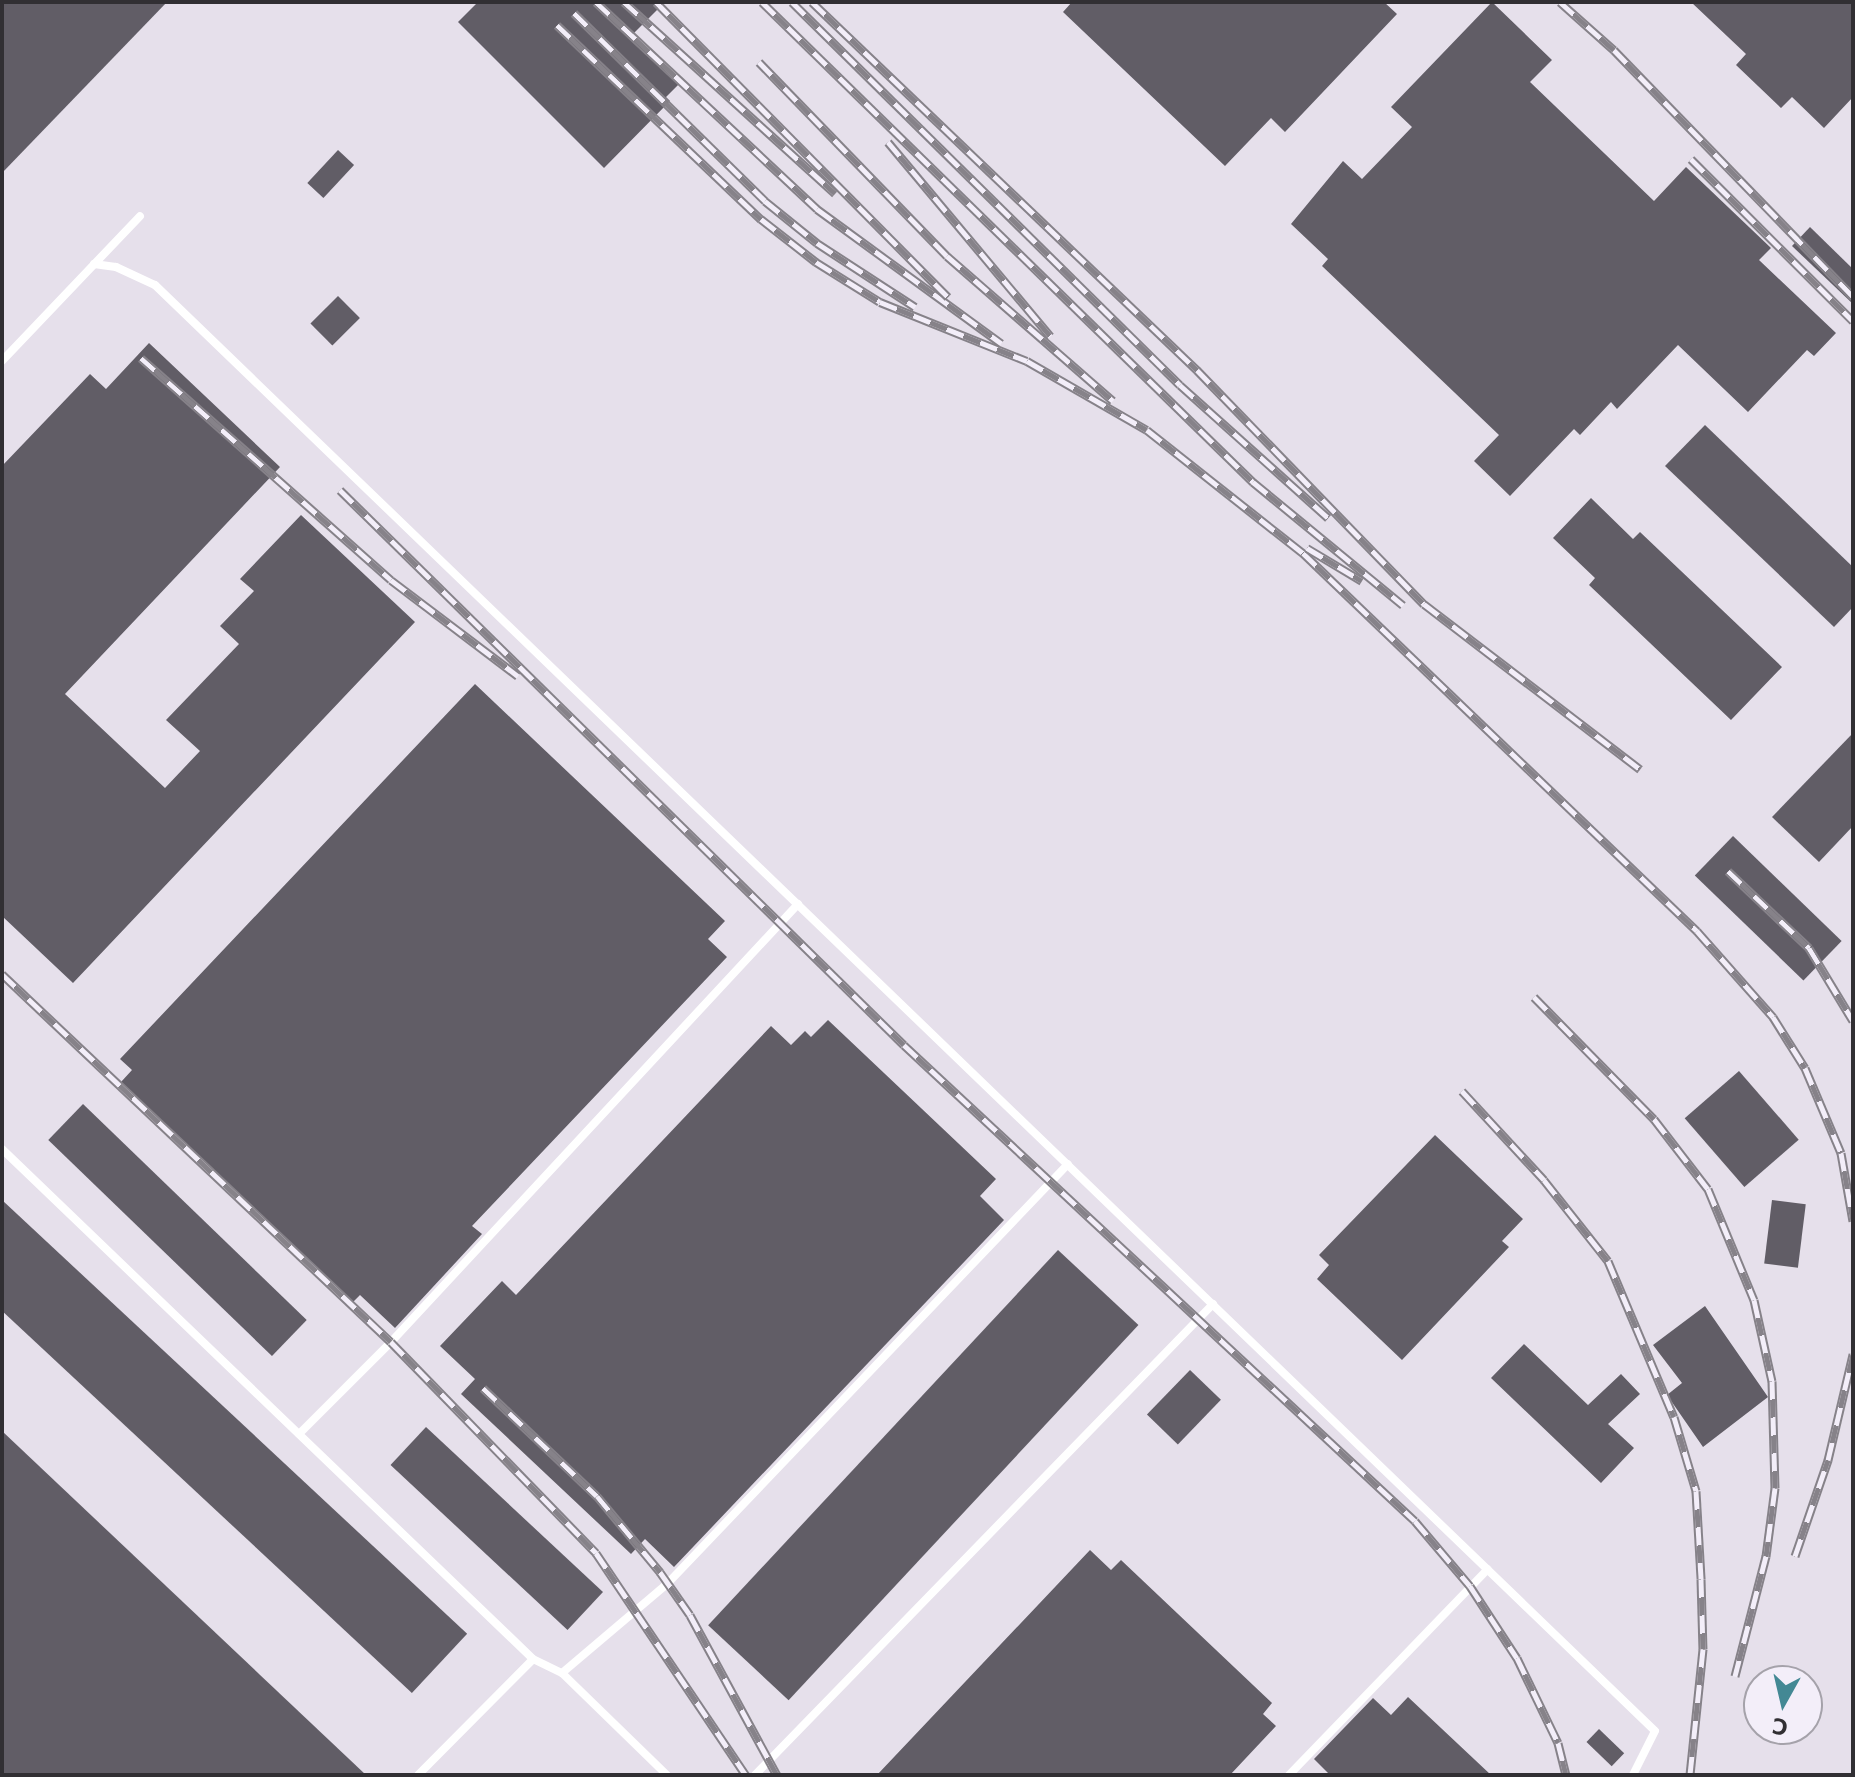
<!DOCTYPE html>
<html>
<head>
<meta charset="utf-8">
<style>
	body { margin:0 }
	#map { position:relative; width:1855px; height:1777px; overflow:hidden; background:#e6e0eb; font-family:Commissioner,sans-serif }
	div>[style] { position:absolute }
	.building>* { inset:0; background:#615d66; transform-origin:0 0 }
	.lane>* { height:8px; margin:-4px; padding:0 4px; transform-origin:4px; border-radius:4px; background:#fff }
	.rail>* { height:9px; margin-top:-4.5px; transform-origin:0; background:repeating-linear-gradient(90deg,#f3eef9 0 18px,#868289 0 36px); box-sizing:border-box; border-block:2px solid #868289 }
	span { translate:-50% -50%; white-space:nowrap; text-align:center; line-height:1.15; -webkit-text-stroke:8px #f3eef9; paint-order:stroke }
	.frame { position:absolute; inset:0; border:4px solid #312f33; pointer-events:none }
	.north { position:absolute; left:1743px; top:1665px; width:80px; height:80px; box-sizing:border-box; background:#f3eef9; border:2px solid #a5a2aa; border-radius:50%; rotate:188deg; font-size:22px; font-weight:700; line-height:32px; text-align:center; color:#312f33 }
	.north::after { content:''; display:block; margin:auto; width:28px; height:36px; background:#438894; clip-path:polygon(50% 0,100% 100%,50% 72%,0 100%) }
</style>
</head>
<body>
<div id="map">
	<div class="building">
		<div style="clip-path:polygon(2px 2px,167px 2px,2px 173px)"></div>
		<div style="clip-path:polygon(478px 2px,665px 2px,631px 36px,679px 84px,666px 97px,670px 101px,604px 168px,458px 22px)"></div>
		<div style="clip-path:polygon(1072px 2px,1384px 2px,1397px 14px,1285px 132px,1271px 118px,1225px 166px,1063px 12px)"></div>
		<div style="clip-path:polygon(1492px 2px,1552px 60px,1530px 82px,1654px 201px,1686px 167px,1771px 248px,1759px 260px,1836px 333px,1814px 356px,1807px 350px,1748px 412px,1678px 345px,1617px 409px,1611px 402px,1580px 435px,1574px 429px,1510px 496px,1474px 461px,1499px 435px,1322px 266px,1328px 259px,1291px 224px,1343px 161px,1362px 179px,1412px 127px,1391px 107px)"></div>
		<div style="clip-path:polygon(1691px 2px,1853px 2px,1853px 97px,1824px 128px,1792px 97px,1781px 108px,1736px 65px,1746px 54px)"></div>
		<div style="left:338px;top:150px;width:22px;height:45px;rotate:43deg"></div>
		<div style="clip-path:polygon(1810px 227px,1853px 269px,1853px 304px,1792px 246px)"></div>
		<div style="left:338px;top:296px;width:31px;height:39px;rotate:45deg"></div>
		<div style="clip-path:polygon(149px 343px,280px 467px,65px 694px,165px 788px,200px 751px,166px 720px,239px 644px,220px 626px,254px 591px,240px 579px,301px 515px,415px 622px,73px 983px,2px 916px,2px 466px,90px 374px,106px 389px)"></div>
		<div style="clip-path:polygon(1705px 425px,1853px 567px,1853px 607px,1834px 627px,1665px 466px)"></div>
		<div style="clip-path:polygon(1591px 498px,1633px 539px,1640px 532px,1782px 667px,1731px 720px,1589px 585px,1595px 578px,1553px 538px)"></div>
		<div style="clip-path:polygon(475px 684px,725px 921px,708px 939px,727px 957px,472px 1226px,482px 1234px,395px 1328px,360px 1295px,353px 1302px,121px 1082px,132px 1070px,120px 1059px)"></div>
		<div style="clip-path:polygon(1853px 733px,1853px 826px,1819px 862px,1772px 817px)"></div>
		<div style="left:1733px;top:836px;width:151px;height:55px;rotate:44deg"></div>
		<div style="clip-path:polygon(828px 1020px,996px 1179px,980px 1196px,1004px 1220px,674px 1567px,645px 1539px,631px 1554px,461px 1394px,475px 1379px,440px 1346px,502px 1281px,516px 1295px,771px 1026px,791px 1045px,805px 1031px,811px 1037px)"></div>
		<div style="left:1739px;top:1071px;width:91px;height:72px;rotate:49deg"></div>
		<div style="left:83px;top:1104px;width:311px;height:50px;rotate:44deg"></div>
		<div style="clip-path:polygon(1435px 1135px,1523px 1219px,1502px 1241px,1509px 1247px,1402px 1360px,1317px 1279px,1329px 1265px,1319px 1255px)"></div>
		<div style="left:2px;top:1200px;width:636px;height:81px;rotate:43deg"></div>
		<div style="left:1772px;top:1200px;width:34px;height:64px;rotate:7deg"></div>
		<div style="left:1058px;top:1250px;width:110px;height:513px;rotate:43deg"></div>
		<div style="clip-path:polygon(1705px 1306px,1768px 1397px,1703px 1447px,1667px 1395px,1682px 1383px,1653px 1345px)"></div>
		<div style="clip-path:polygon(1524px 1344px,1588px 1405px,1621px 1374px,1640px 1394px,1608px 1424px,1634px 1448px,1601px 1483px,1491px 1378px)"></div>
		<div style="left:1190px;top:1370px;width:43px;height:62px;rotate:44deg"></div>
		<div style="left:426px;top:1427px;width:242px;height:52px;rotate:43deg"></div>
		<div style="clip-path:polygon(2px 1431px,366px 1775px,2px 1775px)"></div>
		<div style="clip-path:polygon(1090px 1550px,1111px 1570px,1121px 1560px,1272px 1703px,1263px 1714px,1276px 1726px,1230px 1775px,877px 1775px)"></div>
		<div style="clip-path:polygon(1408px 1697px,1491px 1775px,1330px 1775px,1314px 1759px,1373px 1698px,1391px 1715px)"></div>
		<div style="left:1599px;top:1729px;width:35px;height:18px;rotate:44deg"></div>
	</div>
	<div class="lane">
		<div style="left:94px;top:264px;width:22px;rotate:8deg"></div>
		<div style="left:116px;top:267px;width:43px;rotate:24.8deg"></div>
		<div style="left:155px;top:285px;width:2083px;rotate:43.95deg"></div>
		<div style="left:1655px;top:1731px;width:49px;rotate:116.6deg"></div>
		<div style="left:2px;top:361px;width:200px;rotate:-46.4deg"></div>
		<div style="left:2px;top:1149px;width:736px;rotate:43.84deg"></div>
		<div style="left:533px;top:1659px;width:32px;rotate:26deg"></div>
		<div style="left:562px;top:1673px;width:146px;rotate:44.2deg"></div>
		<div style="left:299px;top:1434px;width:130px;rotate:-45deg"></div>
		<div style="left:391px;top:1342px;width:598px;rotate:-47.1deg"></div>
		<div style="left:562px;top:1673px;width:139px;rotate:-40.3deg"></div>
		<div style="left:668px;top:1583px;width:579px;rotate:-46.33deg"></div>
		<div style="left:418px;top:1775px;width:163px;rotate:-45.2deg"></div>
		<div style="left:755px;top:1775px;width:657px;rotate:-45.8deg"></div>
		<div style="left:1289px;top:1775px;width:286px;rotate:-46deg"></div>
	</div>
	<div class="rail">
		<div style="left:596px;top:2px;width:303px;rotate:43.1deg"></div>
		<div style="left:817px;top:209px;width:228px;rotate:36.1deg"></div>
		<div style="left:624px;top:2px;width:285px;rotate:42.2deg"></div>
		<div style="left:656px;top:2px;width:415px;rotate:45.3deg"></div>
		<div style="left:762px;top:2px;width:687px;rotate:44.35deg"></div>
		<div style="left:1253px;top:482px;width:194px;rotate:39.4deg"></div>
		<div style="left:792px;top:2px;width:545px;rotate:44.63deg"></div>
		<div style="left:1180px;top:385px;width:199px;rotate:41.9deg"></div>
		<div style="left:812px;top:2px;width:533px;rotate:43.71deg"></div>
		<div style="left:1197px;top:370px;width:326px;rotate:45.9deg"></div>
		<div style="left:1424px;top:604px;width:272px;rotate:37.4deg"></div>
		<div style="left:1560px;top:2px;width:72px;rotate:41.6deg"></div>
		<div style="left:1614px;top:50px;width:344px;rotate:45.9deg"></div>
		<div style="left:574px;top:13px;width:268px;rotate:44.5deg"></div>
		<div style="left:765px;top:201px;width:67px;rotate:38.9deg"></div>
		<div style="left:817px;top:243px;width:117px;rotate:33.1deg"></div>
		<div style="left:557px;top:25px;width:282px;rotate:43.6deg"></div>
		<div style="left:761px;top:219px;width:70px;rotate:38deg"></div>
		<div style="left:816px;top:262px;width:75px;rotate:32deg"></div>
		<div style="left:880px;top:302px;width:158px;rotate:21.9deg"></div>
		<div style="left:1027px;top:361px;width:138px;rotate:29.9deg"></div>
		<div style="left:1147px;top:430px;width:199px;rotate:38.3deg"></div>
		<div style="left:1303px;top:553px;width:546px;rotate:43.81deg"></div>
		<div style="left:1697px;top:931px;width:115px;rotate:48.5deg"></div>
		<div style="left:1773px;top:1017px;width:60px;rotate:57.9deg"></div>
		<div style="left:1805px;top:1068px;width:92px;rotate:67deg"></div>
		<div style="left:1841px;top:1153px;width:69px;rotate:80deg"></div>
		<div style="left:759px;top:62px;width:270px;rotate:45.9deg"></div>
		<div style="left:947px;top:256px;width:220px;rotate:41.1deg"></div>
		<div style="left:888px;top:142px;width:253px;rotate:50.1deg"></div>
		<div style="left:1691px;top:159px;width:229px;rotate:45deg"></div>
		<div style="left:141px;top:358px;width:334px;rotate:41.6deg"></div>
		<div style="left:391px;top:580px;width:159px;rotate:37.1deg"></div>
		<div style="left:340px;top:490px;width:791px;rotate:44.54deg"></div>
		<div style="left:904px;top:1045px;width:698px;rotate:42.97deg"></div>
		<div style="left:1415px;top:1521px;width:85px;rotate:49.8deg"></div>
		<div style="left:1470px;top:1586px;width:86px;rotate:56.9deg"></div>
		<div style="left:1517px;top:1658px;width:94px;rotate:64.2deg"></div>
		<div style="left:1558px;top:1743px;width:33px;rotate:76deg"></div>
		<div style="left:1307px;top:548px;width:64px;rotate:31deg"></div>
		<div style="left:1728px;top:871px;width:112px;rotate:43.5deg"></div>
		<div style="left:1809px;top:948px;width:85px;rotate:58.9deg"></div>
		<div style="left:2px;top:974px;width:535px;rotate:43.41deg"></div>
		<div style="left:391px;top:1342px;width:294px;rotate:45.8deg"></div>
		<div style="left:596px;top:1553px;width:268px;rotate:56deg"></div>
		<div style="left:1534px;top:997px;width:171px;rotate:45.5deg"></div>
		<div style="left:1654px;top:1119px;width:88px;rotate:52.4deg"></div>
		<div style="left:1708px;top:1189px;width:120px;rotate:67.5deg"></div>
		<div style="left:1754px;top:1300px;width:83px;rotate:77.5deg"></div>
		<div style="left:1772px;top:1381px;width:107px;rotate:88.4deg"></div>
		<div style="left:1775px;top:1488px;width:69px;rotate:97.5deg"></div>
		<div style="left:1766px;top:1556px;width:124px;rotate:104.5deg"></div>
		<div style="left:1462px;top:1091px;width:121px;rotate:47.3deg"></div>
		<div style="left:1544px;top:1180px;width:103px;rotate:51.7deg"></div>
		<div style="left:1608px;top:1261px;width:169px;rotate:67.1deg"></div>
		<div style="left:1674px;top:1417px;width:77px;rotate:73.4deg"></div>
		<div style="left:1696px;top:1491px;width:88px;rotate:86.7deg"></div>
		<div style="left:1701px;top:1579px;width:70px;rotate:88.4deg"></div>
		<div style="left:1703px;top:1649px;width:127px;rotate:95.9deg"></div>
		<div style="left:483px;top:1388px;width:157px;rotate:43.5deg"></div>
		<div style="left:597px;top:1496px;width:99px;rotate:50.3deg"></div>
		<div style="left:660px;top:1572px;width:52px;rotate:55.1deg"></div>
		<div style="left:690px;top:1615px;width:182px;rotate:61.5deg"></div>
		<div style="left:1795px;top:1556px;width:102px;rotate:-71deg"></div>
		<div style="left:1828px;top:1460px;width:109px;rotate:-76.7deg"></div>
	</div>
	<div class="frame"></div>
	<div class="north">С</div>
</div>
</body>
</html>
